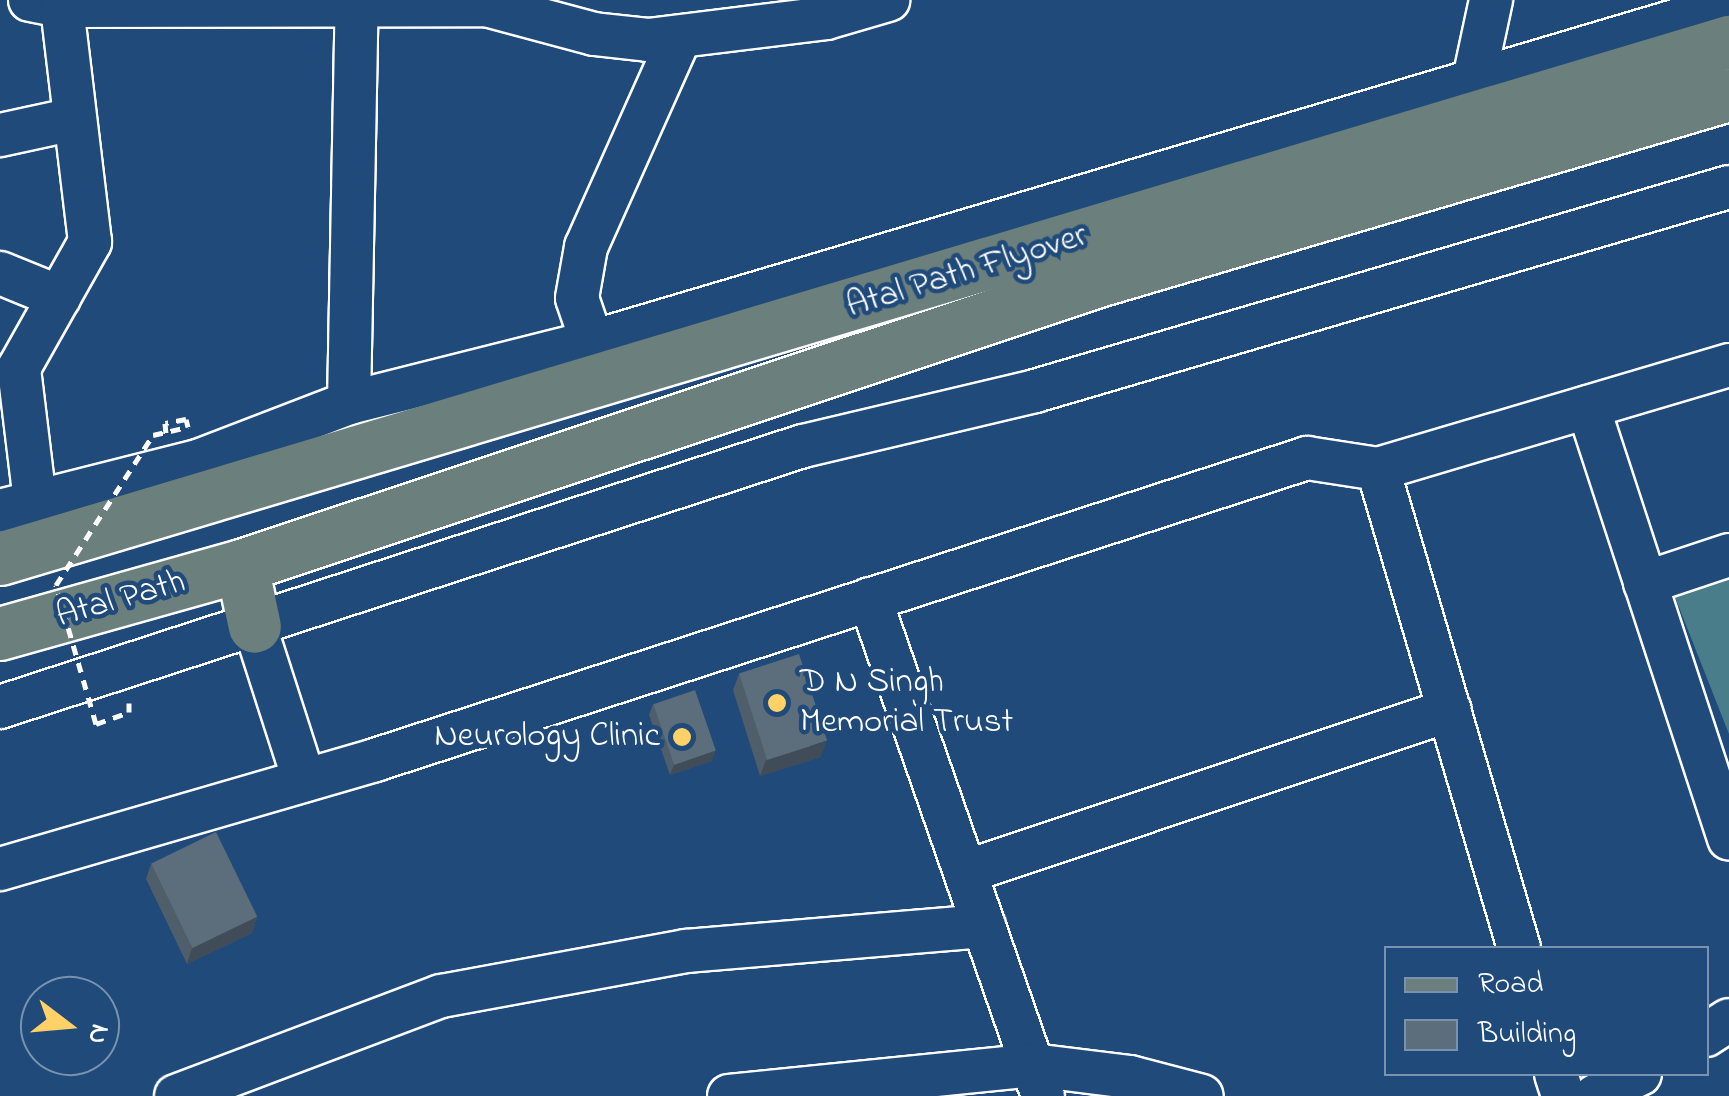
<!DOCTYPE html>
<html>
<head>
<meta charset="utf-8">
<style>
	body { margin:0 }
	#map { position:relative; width:1729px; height:1096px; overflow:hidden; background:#1f4a7a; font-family:"Indie Flower",sans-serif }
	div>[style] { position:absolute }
	.green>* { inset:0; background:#4a7d8a }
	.path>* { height:5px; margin-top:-2.5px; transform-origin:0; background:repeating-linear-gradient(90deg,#fff 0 10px,transparent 0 18px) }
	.roads { filter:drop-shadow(2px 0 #fff) drop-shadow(-2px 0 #fff) drop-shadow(0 2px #fff) drop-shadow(0 -2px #fff) }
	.minor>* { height:42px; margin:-21px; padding:0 21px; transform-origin:21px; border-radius:21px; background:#1f4a7a }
	.major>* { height:52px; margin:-26px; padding:0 26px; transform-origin:26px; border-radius:26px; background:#6b7f7c }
	.path-bridge>* { height:5px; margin-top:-2.5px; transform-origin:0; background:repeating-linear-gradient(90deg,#fff 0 10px,transparent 0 18px) }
	.wall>* { inset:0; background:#4f5e6b }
	.shaded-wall>* { inset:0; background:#404c57 }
	.building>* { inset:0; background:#5c6d7c; transform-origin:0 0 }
	.dots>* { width:28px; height:28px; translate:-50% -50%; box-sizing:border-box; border:5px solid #1f4a7a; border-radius:50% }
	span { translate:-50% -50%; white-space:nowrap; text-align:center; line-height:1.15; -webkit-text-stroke:9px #1f4a7a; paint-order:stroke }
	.street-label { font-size:35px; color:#fff }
	.poi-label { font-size:35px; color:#fff }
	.left { translate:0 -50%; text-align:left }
	.right { translate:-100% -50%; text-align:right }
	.legend { position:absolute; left:1384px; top:946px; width:325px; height:130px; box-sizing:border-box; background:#1f4a7a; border:2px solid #7992af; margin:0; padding:12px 18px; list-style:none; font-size:30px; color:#fff }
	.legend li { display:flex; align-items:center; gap:20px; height:50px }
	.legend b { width:50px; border:2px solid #7992af }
	.north { position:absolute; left:20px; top:976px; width:100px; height:100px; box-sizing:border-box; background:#1f4a7a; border:2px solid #7992af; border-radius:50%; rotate:106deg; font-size:28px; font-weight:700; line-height:40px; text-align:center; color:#fff }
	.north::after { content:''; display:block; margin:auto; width:35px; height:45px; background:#ffd166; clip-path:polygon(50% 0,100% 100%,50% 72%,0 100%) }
</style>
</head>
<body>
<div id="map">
	<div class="green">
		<div style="clip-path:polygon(1729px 570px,1729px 734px,1671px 587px)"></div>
	</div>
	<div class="path">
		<div style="left:165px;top:423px;width:12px;rotate:85deg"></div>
		<div style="left:96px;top:724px;width:35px;rotate:-20deg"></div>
		<div style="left:129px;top:712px;width:9px;rotate:-90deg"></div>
	</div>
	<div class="roads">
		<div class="minor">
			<div style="left:30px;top:0;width:32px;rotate:11deg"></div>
			<div style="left:61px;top:6px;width:425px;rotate:-0.1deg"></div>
			<div style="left:486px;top:5px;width:112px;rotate:15deg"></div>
			<div style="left:594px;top:34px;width:54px;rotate:6.3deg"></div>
			<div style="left:648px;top:40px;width:179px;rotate:-7deg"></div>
			<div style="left:826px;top:18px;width:65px;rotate:-16.2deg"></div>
			<div style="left:1473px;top:84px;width:86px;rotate:-77.9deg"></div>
			<div style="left:0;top:135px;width:76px;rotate:-12.2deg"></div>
			<div style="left:0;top:273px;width:64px;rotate:22.1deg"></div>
			<div style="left:592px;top:342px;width:46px;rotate:-108.8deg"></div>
			<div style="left:577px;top:298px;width:52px;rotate:-80deg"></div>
			<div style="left:586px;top:247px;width:230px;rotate:-65.9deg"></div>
			<div style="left:349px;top:403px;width:399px;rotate:-88.9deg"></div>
			<div style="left:1588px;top:407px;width:454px;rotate:71.9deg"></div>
			<div style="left:1378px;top:469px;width:499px;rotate:73.6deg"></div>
			<div style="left:35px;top:501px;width:134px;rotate:-96.9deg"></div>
			<div style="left:19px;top:368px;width:145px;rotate:-60.6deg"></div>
			<div style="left:90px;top:242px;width:244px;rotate:-96.8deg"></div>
			<div style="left:0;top:511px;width:204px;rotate:-14.2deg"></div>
			<div style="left:198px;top:461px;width:162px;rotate:-21deg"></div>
			<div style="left:349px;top:403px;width:251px;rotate:-14.1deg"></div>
			<div style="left:592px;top:342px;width:1186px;rotate:-16.51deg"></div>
			<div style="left:1645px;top:583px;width:89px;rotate:-18.4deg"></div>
			<div style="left:870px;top:599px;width:526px;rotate:70.81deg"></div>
			<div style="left:255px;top:627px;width:161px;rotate:72.2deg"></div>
			<div style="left:0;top:707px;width:844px;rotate:-18.01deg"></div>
			<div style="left:803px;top:446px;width:238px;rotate:-13.3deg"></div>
			<div style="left:1035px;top:391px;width:723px;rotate:-16.38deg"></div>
			<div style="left:0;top:869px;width:391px;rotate:-16.2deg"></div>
			<div style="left:375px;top:760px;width:980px;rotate:-17.95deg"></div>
			<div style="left:1307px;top:458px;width:72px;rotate:8.8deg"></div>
			<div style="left:1378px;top:469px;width:366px;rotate:-16.5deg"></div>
			<div style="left:965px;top:872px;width:511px;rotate:-18.47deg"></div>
			<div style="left:1706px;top:1035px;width:27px;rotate:-33deg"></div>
			<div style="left:1556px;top:1074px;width:23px;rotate:72deg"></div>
			<div style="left:176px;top:1096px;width:283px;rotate:-20.7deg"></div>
			<div style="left:441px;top:996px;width:249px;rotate:-10.4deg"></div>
			<div style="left:686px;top:951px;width:299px;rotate:-4.8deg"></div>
			<div style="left:729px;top:1096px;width:306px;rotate:-5.8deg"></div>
			<div style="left:1033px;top:1065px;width:98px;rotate:7.1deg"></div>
			<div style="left:1130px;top:1077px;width:74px;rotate:14.8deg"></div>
			<div style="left:1595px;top:1096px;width:50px;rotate:-26.1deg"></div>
		</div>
		<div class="major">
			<div style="left:0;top:559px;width:1805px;rotate:-16.65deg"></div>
			<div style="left:242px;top:566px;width:62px;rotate:78deg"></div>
			<div style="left:0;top:634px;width:251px;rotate:-15.7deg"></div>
			<div style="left:242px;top:566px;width:909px;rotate:-18.4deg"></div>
			<div style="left:1105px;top:279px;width:651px;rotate:-16.43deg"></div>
		</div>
	</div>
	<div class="path-bridge">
		<div style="left:96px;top:724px;width:145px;rotate:-106.1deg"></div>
		<div style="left:56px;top:585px;width:179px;rotate:-57.1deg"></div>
		<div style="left:153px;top:435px;width:36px;rotate:-13deg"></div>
		<div style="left:188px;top:427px;width:8px;rotate:-104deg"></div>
		<div style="left:186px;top:419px;width:21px;rotate:169deg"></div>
	</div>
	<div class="wall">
		<div style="clip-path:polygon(739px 674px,821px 757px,760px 776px,733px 690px)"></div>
		<div style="clip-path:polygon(653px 704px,712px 761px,670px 775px,649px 715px)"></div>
		<div style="clip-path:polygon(151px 864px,257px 917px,252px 933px,187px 964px,146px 879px)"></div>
	</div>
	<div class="shaded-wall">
		<div style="clip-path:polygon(827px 741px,821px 757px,760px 776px,766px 760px)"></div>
		<div style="clip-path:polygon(716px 750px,712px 761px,670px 775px,674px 765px)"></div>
		<div style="clip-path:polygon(257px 917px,252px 933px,187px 964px,192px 948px)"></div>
	</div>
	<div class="building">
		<div style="left:799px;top:654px;width:91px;height:63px;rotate:72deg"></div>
		<div style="left:695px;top:690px;width:64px;height:44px;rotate:71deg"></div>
		<div style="left:216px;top:832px;width:94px;height:72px;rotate:64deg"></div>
	</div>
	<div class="dots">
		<div style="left:777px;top:703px;background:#ffd166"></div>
		<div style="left:682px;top:737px;background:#ffd166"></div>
	</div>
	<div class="street-label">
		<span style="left:967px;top:272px;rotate:-17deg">Atal Path Flyover</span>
		<span style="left:121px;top:600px;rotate:-16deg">Atal Path</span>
	</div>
	<div class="poi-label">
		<span class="left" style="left:800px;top:703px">D N Singh<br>Memorial Trust</span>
		<span class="right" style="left:660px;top:737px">Neurology Clinic</span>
	</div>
	<ul class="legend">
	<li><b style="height:12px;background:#6b7f7c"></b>Road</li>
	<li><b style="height:28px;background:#5c6d7c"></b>Building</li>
	</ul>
	<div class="north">N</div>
</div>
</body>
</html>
